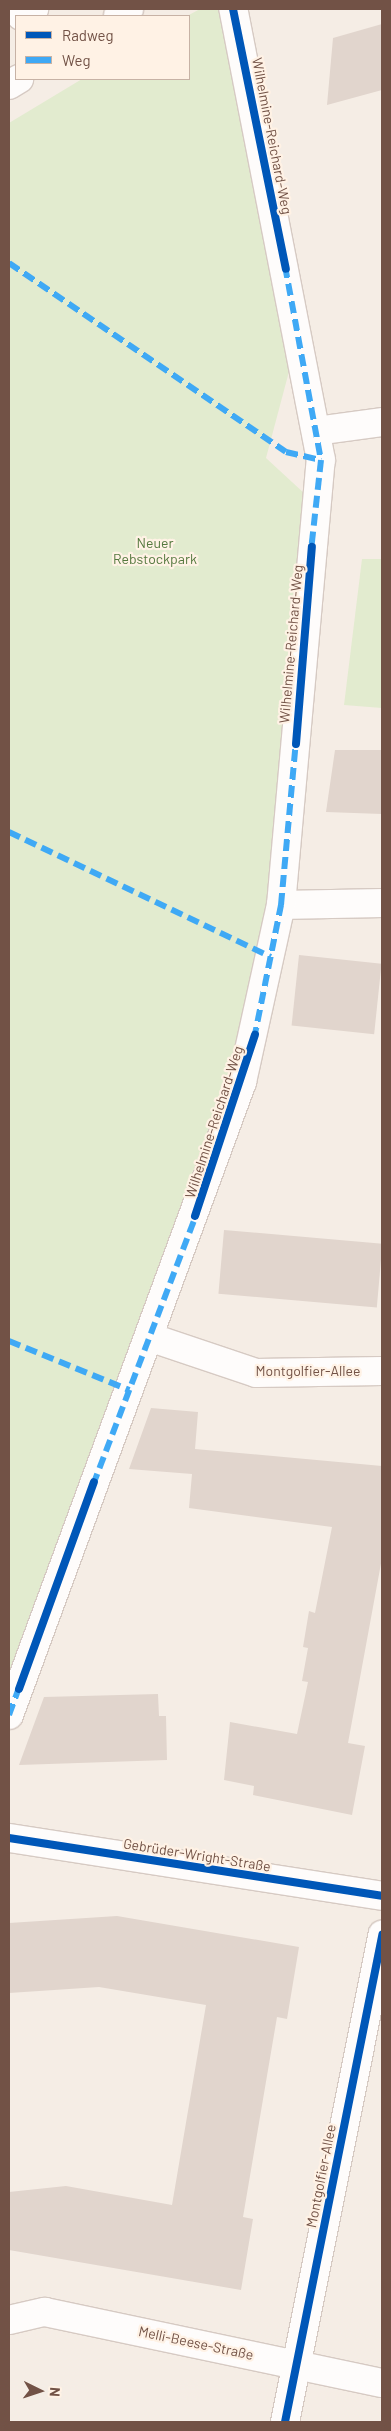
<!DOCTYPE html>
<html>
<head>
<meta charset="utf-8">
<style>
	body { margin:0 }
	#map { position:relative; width:391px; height:2431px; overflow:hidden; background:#f5ede5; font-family:Barlow,sans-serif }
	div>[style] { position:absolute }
	.green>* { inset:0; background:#e2ebcf }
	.building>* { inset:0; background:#e1d5cd; transform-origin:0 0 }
	.roads { filter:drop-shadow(1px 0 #d6cac3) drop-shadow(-1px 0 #d6cac3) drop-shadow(0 1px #d6cac3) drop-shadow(0 -1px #d6cac3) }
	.street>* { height:28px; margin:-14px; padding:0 14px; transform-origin:14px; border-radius:14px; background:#fefcfb }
	.secondary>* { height:28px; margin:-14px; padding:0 14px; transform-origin:14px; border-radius:14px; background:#fefcfb }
	.quiet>* { height:6px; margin-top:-3px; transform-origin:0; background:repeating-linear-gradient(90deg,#3fa9f5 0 12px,transparent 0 18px) }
	.cycleway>* { height:8px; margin:-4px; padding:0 4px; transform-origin:4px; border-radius:4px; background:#0057b8 }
	span { translate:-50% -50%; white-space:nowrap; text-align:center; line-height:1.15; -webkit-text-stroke:4.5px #fff2e5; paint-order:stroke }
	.street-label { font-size:14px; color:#725246 }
	.park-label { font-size:14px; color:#54783e }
	.frame { position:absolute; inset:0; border:10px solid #725246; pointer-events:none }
	.legend { position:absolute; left:15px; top:15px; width:175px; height:65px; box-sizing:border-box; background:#fff2e5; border:1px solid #c7b2a5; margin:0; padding:6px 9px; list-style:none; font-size:15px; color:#725246 }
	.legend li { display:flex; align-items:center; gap:10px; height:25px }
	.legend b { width:25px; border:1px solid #c7b2a5 }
	.north { position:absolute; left:15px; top:2366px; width:50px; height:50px; -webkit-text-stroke:4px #fff2e5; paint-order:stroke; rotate:94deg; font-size:14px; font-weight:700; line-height:20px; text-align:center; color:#725246 }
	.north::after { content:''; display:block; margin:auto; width:18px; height:22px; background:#725246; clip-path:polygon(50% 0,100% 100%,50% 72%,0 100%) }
</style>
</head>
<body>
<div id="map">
	<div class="green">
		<div style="clip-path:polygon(200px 9px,220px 9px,291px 364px,266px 458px,305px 494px,272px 873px,236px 1063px,9px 1673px,9px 123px,82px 79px,189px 79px,187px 16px)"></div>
		<div style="clip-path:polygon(362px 559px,382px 559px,382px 708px,344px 705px)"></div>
	</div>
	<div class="building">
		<div style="clip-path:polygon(382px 24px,382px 90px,327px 105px,333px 38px)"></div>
		<div style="clip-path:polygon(335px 750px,382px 750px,382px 814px,326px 812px)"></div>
		<div style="left:299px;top:955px;width:83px;height:71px;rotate:6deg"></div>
		<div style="left:224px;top:1230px;width:159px;height:64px;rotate:5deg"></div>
		<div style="clip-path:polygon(151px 1408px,198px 1412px,195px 1449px,382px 1466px,382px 1558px,348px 1743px,365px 1746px,352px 1815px,253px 1795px,254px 1786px,224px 1780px,230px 1722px,297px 1734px,308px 1682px,302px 1681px,308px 1648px,303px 1647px,309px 1611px,315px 1613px,332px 1527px,189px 1508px,192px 1474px,129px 1469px)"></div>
		<div style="clip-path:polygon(158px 1694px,159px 1716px,166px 1716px,167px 1760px,19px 1765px,44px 1697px)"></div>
		<div style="clip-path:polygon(117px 1916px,299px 1947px,287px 2019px,277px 2017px,243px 2217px,253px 2219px,241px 2290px,9px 2250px,9px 2192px,66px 2186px,172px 2205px,206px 2005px,99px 1987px,9px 1993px,9px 1923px)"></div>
	</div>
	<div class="roads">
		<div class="street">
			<div style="left:118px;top:16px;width:13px;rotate:-32deg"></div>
			<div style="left:9px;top:85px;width:12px;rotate:-31deg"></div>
			<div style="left:316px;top:431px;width:67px;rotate:-7.8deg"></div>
			<div style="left:281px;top:905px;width:101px;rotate:-1.1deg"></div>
			<div style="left:149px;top:1337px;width:113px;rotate:18.6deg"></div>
			<div style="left:256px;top:1373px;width:126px;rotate:-0.9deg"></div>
			<div style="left:9px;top:1715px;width:675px;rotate:-69.79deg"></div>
			<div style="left:242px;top:1082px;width:181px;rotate:-77.6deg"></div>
			<div style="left:281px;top:905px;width:447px;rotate:-84.9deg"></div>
			<div style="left:321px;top:460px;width:460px;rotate:-101deg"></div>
			<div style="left:9px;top:1838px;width:377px;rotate:8.8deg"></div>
			<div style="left:9px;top:2320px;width:37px;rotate:-13deg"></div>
			<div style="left:45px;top:2312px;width:344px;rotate:11.9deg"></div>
			<div style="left:285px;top:2422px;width:497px;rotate:-78.7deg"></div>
		</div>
		<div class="secondary">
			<div style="left:21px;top:16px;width:15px;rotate:-28deg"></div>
		</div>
	</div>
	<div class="quiet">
		<div style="left:9px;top:263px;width:335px;rotate:34.3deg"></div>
		<div style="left:286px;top:452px;width:36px;rotate:13deg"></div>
		<div style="left:285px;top:266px;width:197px;rotate:79.5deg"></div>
		<div style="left:321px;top:460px;width:91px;rotate:96.3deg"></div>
		<div style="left:9px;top:832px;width:290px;rotate:25.5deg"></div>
		<div style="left:254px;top:1039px;width:137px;rotate:-78.6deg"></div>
		<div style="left:281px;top:905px;width:167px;rotate:-84.8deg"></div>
		<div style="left:9px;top:1341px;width:130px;rotate:22.2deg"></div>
		<div style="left:93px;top:1485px;width:292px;rotate:-69.1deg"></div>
		<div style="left:9px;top:1715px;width:32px;rotate:-70deg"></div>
	</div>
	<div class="cycleway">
		<div style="left:233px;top:9px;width:265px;rotate:78.5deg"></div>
		<div style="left:296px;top:744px;width:198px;rotate:-85.4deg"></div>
		<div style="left:195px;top:1216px;width:191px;rotate:-71.7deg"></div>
		<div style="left:19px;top:1689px;width:220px;rotate:-70.1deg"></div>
		<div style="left:9px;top:1838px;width:377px;rotate:8.8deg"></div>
		<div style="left:285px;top:2422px;width:497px;rotate:-78.7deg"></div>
	</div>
	<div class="street-label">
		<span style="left:272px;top:136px;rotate:79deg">Wilhelmine-Reichard-Weg</span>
		<span style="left:291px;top:644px;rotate:-85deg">Wilhelmine-Reichard-Weg</span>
		<span style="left:214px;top:1122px;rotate:-72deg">Wilhelmine-Reichard-Weg</span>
		<span style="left:308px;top:1371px">Montgolfier-Allee</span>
		<span style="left:197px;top:1855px;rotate:9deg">Gebrüder-Wright-Straße</span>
		<span style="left:321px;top:2176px;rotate:-79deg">Montgolfier-Allee</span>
		<span style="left:196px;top:2343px;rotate:12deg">Melli-Beese-Straße</span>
	</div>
	<div class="park-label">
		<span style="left:155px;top:551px">Neuer<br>Rebstockpark</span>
	</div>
	<div class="frame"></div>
	<ul class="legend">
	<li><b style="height:6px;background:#0057b8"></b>Radweg</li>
	<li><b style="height:6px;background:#3fa9f5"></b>Weg</li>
	</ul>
	<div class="north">N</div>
</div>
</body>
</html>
